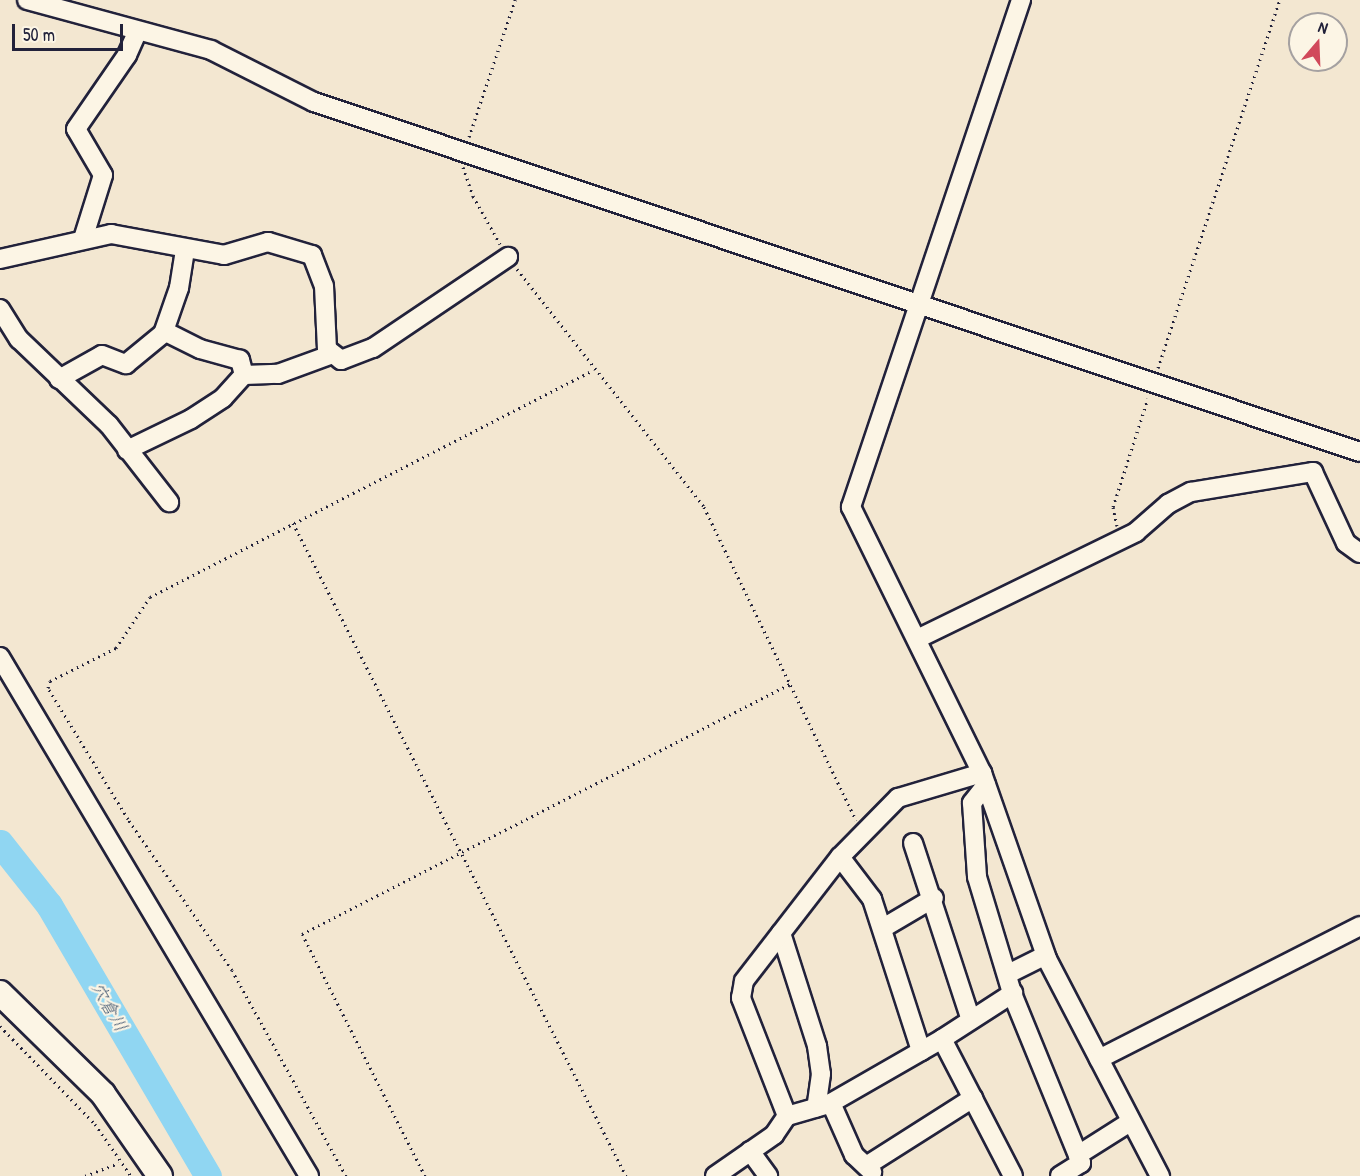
<!DOCTYPE html>
<html>
<head>
<meta charset="utf-8">
<style>
	body { margin:0 }
	#map { position:relative; width:1360px; height:1176px; overflow:hidden; background:#f3e7d1; font-family:"Patrick Hand","Klee One",sans-serif }
	div>[style] { position:absolute }
	.river>* { height:27px; margin:-13.5px; padding:0 13.5px; transform-origin:13.5px; border-radius:13.5px; background:#90d6f2 }
	.path>* { height:3px; margin-top:-1.5px; transform-origin:0; background:repeating-linear-gradient(90deg,#22223b 0 1.5px,transparent 0 6px) }
	.roads { filter:drop-shadow(2px 0 #22223b) drop-shadow(-2px 0 #22223b) drop-shadow(0 2px #22223b) drop-shadow(0 -2px #22223b) }
	.minor>* { height:18px; margin:-9px; padding:0 9px; transform-origin:9px; border-radius:9px; background:#fcf5e5 }
	.major>* { height:24px; margin:-12px; padding:0 12px; transform-origin:12px; border-radius:12px; background:#fcf5e5 }
	span { translate:-50% -50%; white-space:nowrap; text-align:center; line-height:1.15; -webkit-text-stroke:4.5px #fcf5e5; paint-order:stroke }
	.water-label { font-size:18px; color:#435872; font-style:italic }
	.north { position:absolute; left:1288px; top:12px; width:60px; height:60px; box-sizing:border-box; background:#fcf5e5; border:2px solid #a5a1a1; border-radius:50%; rotate:19deg; font-size:16px; font-weight:700; line-height:24px; text-align:center; color:#22223b }
	.north::after { content:''; display:block; margin:auto; width:21px; height:27px; background:#d1495b; clip-path:polygon(50% 0,100% 100%,50% 72%,0 100%) }
	.scale { position:absolute; left:12px; top:24px; width:111px; height:27px; box-sizing:border-box; border:3px solid #22223b; border-top:0; padding-left:8px; font-size:18px; line-height:21px; white-space:nowrap; color:#22223b; -webkit-text-stroke:4px #fcf5e5; paint-order:stroke }
</style>
</head>
<body>
<div id="map">
	<div class="river">
		<div style="left:0;top:843px;width:79px;rotate:51.7deg"></div>
		<div style="left:49px;top:905px;width:314px;rotate:59.6deg"></div>
	</div>
	<div class="path">
		<div style="left:469px;top:137px;width:145px;rotate:-71.4deg"></div>
		<div style="left:463px;top:167px;width:31px;rotate:71deg"></div>
		<div style="left:473px;top:196px;width:55px;rotate:60.6deg"></div>
		<div style="left:517px;top:269px;width:303px;rotate:51.8deg"></div>
		<div style="left:704px;top:507px;width:348px;rotate:64.1deg"></div>
		<div style="left:1158px;top:368px;width:388px;rotate:-71.7deg"></div>
		<div style="left:293px;top:523px;width:733px;rotate:62.98deg"></div>
		<div style="left:1117px;top:526px;width:19px;rotate:-102deg"></div>
		<div style="left:1113px;top:507px;width:114px;rotate:-72.2deg"></div>
		<div style="left:0;top:1026px;width:136px;rotate:45.9deg"></div>
		<div style="left:95px;top:1124px;width:63px;rotate:55.3deg"></div>
		<div style="left:85px;top:1176px;width:36px;rotate:-21deg"></div>
		<div style="left:346px;top:1176px;width:235px;rotate:-119deg"></div>
		<div style="left:232px;top:970px;width:183px;rotate:-124.6deg"></div>
		<div style="left:128px;top:819px;width:153px;rotate:-121.4deg"></div>
		<div style="left:48px;top:688px;width:7px;rotate:-74deg"></div>
		<div style="left:50px;top:681px;width:74px;rotate:-26.6deg"></div>
		<div style="left:116px;top:648px;width:61px;rotate:-56.3deg"></div>
		<div style="left:150px;top:597px;width:498px;rotate:-27.1deg"></div>
		<div style="left:425px;top:1176px;width:271px;rotate:-116.9deg"></div>
		<div style="left:302px;top:934px;width:548px;rotate:-27.13deg"></div>
	</div>
	<div class="roads">
		<div class="minor">
			<div style="left:27px;top:0;width:191px;rotate:15.2deg"></div>
			<div style="left:211px;top:50px;width:115px;rotate:26.8deg"></div>
			<div style="left:314px;top:102px;width:1103px;rotate:18.5deg"></div>
			<div style="left:1021px;top:0;width:535px;rotate:108.54deg"></div>
			<div style="left:851px;top:507px;width:297px;rotate:63.8deg"></div>
			<div style="left:982px;top:773px;width:197px;rotate:70.7deg"></div>
			<div style="left:1047px;top:959px;width:245px;rotate:62.5deg"></div>
			<div style="left:83px;top:239px;width:67px;rotate:-72.6deg"></div>
			<div style="left:103px;top:175px;width:53px;rotate:-120.4deg"></div>
			<div style="left:76px;top:129px;width:90px;rotate:-55.4deg"></div>
			<div style="left:127px;top:55px;width:24px;rotate:-66deg"></div>
			<div style="left:0;top:259px;width:114px;rotate:-12.7deg"></div>
			<div style="left:111px;top:234px;width:115px;rotate:10.5deg"></div>
			<div style="left:224px;top:255px;width:46px;rotate:-16.5deg"></div>
			<div style="left:268px;top:242px;width:46px;rotate:16.5deg"></div>
			<div style="left:312px;top:255px;width:33px;rotate:69deg"></div>
			<div style="left:324px;top:286px;width:63px;rotate:87.3deg"></div>
			<div style="left:327px;top:349px;width:18px;rotate:38deg"></div>
			<div style="left:341px;top:360px;width:34px;rotate:-21deg"></div>
			<div style="left:373px;top:348px;width:163px;rotate:-34deg"></div>
			<div style="left:0;top:309px;width:36px;rotate:58deg"></div>
			<div style="left:19px;top:339px;width:124px;rotate:43.7deg"></div>
			<div style="left:109px;top:425px;width:98px;rotate:52.1deg"></div>
			<div style="left:244px;top:375px;width:34px;rotate:-2deg"></div>
			<div style="left:278px;top:374px;width:55px;rotate:-20.1deg"></div>
			<div style="left:59px;top:379px;width:49px;rotate:-29.2deg"></div>
			<div style="left:102px;top:355px;width:26px;rotate:21deg"></div>
			<div style="left:126px;top:364px;width:50px;rotate:-39.4deg"></div>
			<div style="left:127px;top:450px;width:71px;rotate:-25.8deg"></div>
			<div style="left:191px;top:419px;width:38px;rotate:-33deg"></div>
			<div style="left:223px;top:398px;width:31px;rotate:-48deg"></div>
			<div style="left:244px;top:375px;width:16px;rotate:-105deg"></div>
			<div style="left:240px;top:360px;width:41px;rotate:-164.6deg"></div>
			<div style="left:200px;top:349px;width:40px;rotate:-153.4deg"></div>
			<div style="left:164px;top:331px;width:46px;rotate:-70.8deg"></div>
			<div style="left:179px;top:288px;width:39px;rotate:-81deg"></div>
			<div style="left:917px;top:639px;width:244px;rotate:-26deg"></div>
			<div style="left:1136px;top:532px;width:43px;rotate:-41.2deg"></div>
			<div style="left:1168px;top:504px;width:26px;rotate:-28deg"></div>
			<div style="left:1191px;top:492px;width:124px;rotate:-9.3deg"></div>
			<div style="left:1313px;top:472px;width:78px;rotate:65.1deg"></div>
			<div style="left:1346px;top:543px;width:17px;rotate:36deg"></div>
			<div style="left:0;top:657px;width:604px;rotate:59.23deg"></div>
			<div style="left:986px;top:785px;width:23px;rotate:128deg"></div>
			<div style="left:972px;top:803px;width:74px;rotate:86.1deg"></div>
			<div style="left:977px;top:877px;width:124px;rotate:73.2deg"></div>
			<div style="left:1013px;top:996px;width:172px;rotate:67.8deg"></div>
			<div style="left:913px;top:843px;width:186px;rotate:71.9deg"></div>
			<div style="left:840px;top:857px;width:53px;rotate:52.7deg"></div>
			<div style="left:872px;top:899px;width:160px;rotate:72.1deg"></div>
			<div style="left:883px;top:928px;width:59px;rotate:-30.5deg"></div>
			<div style="left:781px;top:933px;width:119px;rotate:72.3deg"></div>
			<div style="left:817px;top:1046px;width:28px;rotate:82deg"></div>
			<div style="left:821px;top:1074px;width:34px;rotate:98deg"></div>
			<div style="left:1008px;top:974px;width:42px;rotate:-26.6deg"></div>
			<div style="left:942px;top:1039px;width:85px;rotate:-32.9deg"></div>
			<div style="left:1099px;top:1059px;width:293px;rotate:-27deg"></div>
			<div style="left:831px;top:1103px;width:57px;rotate:66.1deg"></div>
			<div style="left:854px;top:1155px;width:25px;rotate:43deg"></div>
			<div style="left:787px;top:1116px;width:44px;rotate:-15.9deg"></div>
			<div style="left:829px;top:1104px;width:130px;rotate:-29.9deg"></div>
			<div style="left:942px;top:1039px;width:154px;rotate:62.6deg"></div>
			<div style="left:750px;top:1151px;width:31px;rotate:54deg"></div>
			<div style="left:866px;top:1166px;width:127px;rotate:-32.4deg"></div>
			<div style="left:715px;top:1176px;width:72px;rotate:-34.8deg"></div>
			<div style="left:774px;top:1135px;width:23px;rotate:-56deg"></div>
			<div style="left:787px;top:1116px;width:127px;rotate:-111.3deg"></div>
			<div style="left:741px;top:998px;width:17px;rotate:-80deg"></div>
			<div style="left:744px;top:981px;width:157px;rotate:-52.3deg"></div>
			<div style="left:840px;top:857px;width:83px;rotate:-45.5deg"></div>
			<div style="left:898px;top:798px;width:88px;rotate:-16.6deg"></div>
			<div style="left:1060px;top:1176px;width:25px;rotate:-32deg"></div>
			<div style="left:1081px;top:1163px;width:9px;rotate:-111deg"></div>
			<div style="left:1078px;top:1155px;width:62px;rotate:-32.4deg"></div>
		</div>
		<div class="major">
			<div style="left:0;top:993px;width:144px;rotate:44.4deg"></div>
			<div style="left:103px;top:1094px;width:100px;rotate:55.2deg"></div>
		</div>
	</div>
	<div class="water-label">
		<span style="left:109px;top:1007px;rotate:60deg">穴倉川</span>
	</div>
	<div class="north">N</div>
	<div class="scale">50 m</div>
</div>
</body>
</html>
